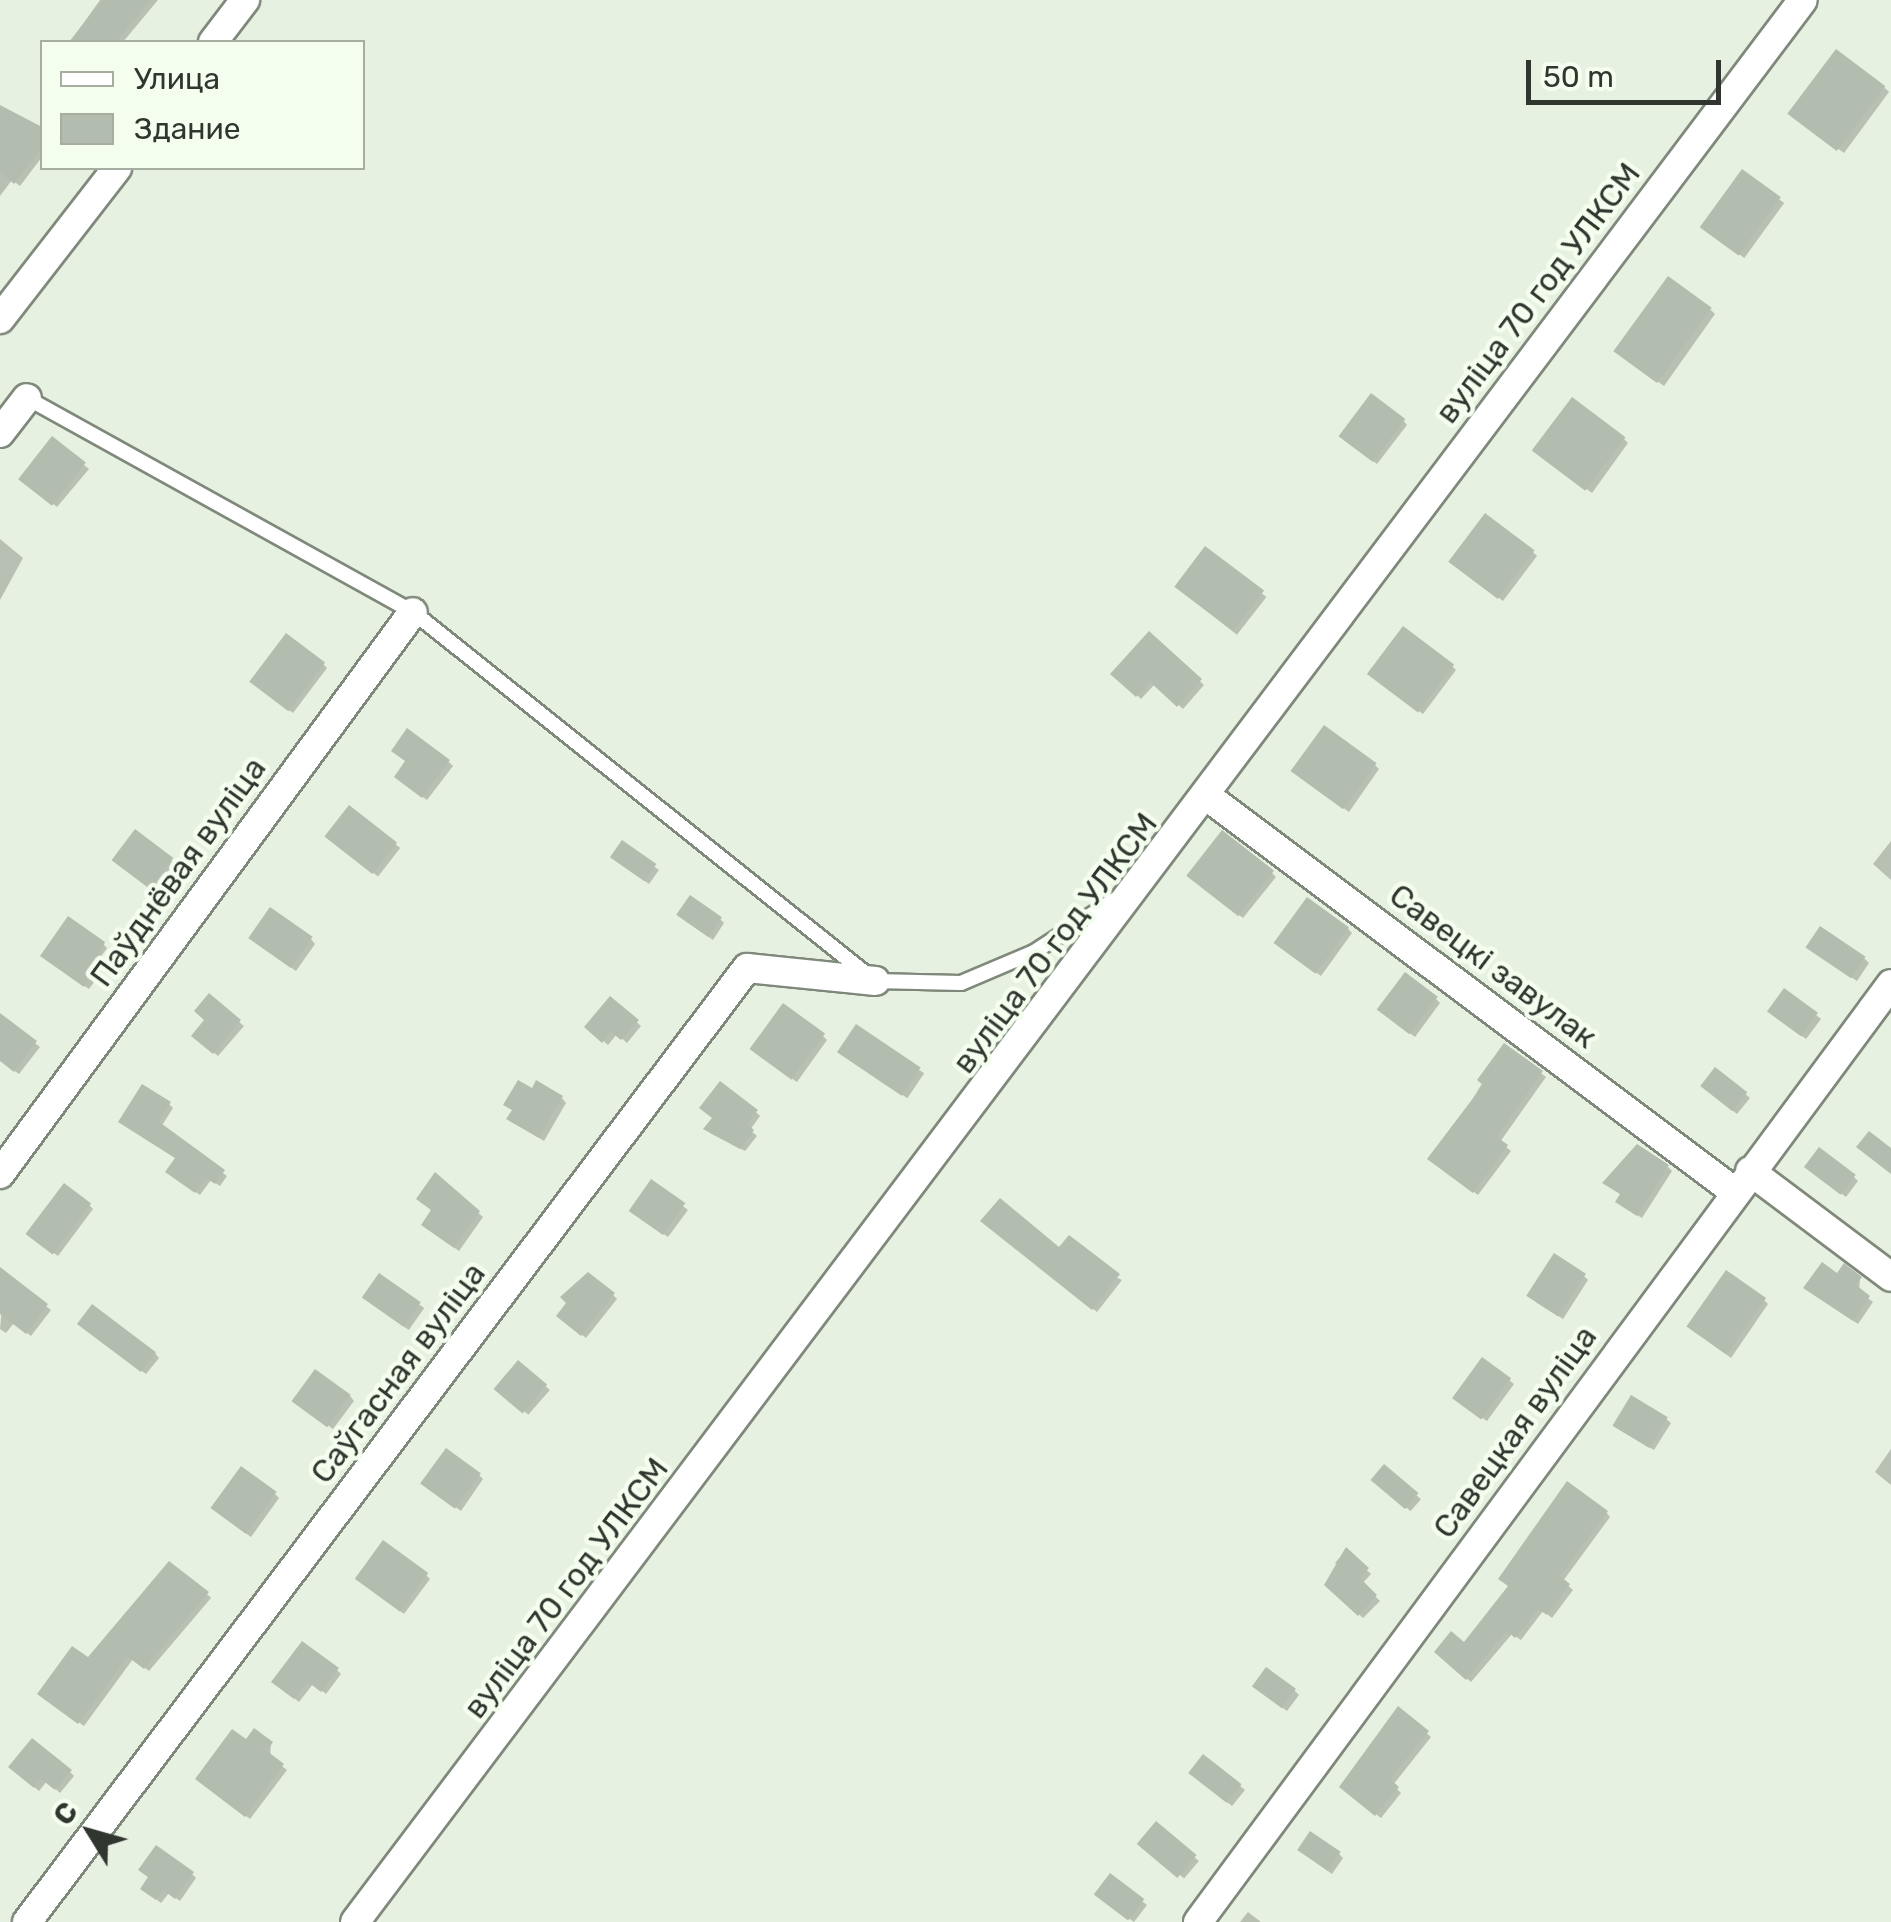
<!DOCTYPE html>
<html>
<head>
<meta charset="utf-8">
<style>
	body { margin:0 }
	#map { position:relative; width:1891px; height:1922px; overflow:hidden; background:#e6f1e2; font-family:Rubik,sans-serif }
	div>[style] { position:absolute }
	.shadow>* { inset:0; background:#0003; transform-origin:0 0 }
	.building>* { inset:0; background:#b3bdaf; transform-origin:0 0 }
	.roads { filter:drop-shadow(2px 0 #7f897b) drop-shadow(-2px 0 #7f897b) drop-shadow(0 2px #7f897b) drop-shadow(0 -2px #7f897b) }
	.lane>* { height:14px; margin:-7px; padding:0 7px; transform-origin:7px; border-radius:7px; background:#fff }
	.street>* { height:28px; margin:-14px; padding:0 14px; transform-origin:14px; border-radius:14px; background:#fff }
	span { translate:-50% -50%; white-space:nowrap; text-align:center; line-height:1.15; -webkit-text-stroke:9px #f4feef; paint-order:stroke }
	.street-label { font-size:32px; color:#31352f }
	.legend { position:absolute; left:40px; top:40px; width:325px; height:130px; box-sizing:border-box; background:#f4feef; border:2px solid #a6aea2; margin:0; padding:12px 18px; list-style:none; font-size:30px; color:#31352f }
	.legend li { display:flex; align-items:center; gap:20px; height:50px }
	.legend b { width:50px; border:2px solid #a6aea2 }
	.north { position:absolute; left:40px; top:1782px; width:100px; height:100px; -webkit-text-stroke:8px #f4feef; paint-order:stroke; rotate:307deg; font-size:28px; font-weight:700; line-height:40px; text-align:center; color:#31352f }
	.north::after { content:''; display:block; margin:auto; width:35px; height:45px; background:#31352f; clip-path:polygon(50% 0,100% 100%,50% 72%,0 100%) }
	.scale { position:absolute; left:1526px; top:60px; width:195px; height:45px; box-sizing:border-box; border:5px solid #31352f; border-top:0; padding-left:12px; font-size:30px; line-height:35px; white-space:nowrap; color:#31352f; -webkit-text-stroke:8px #f4feef; paint-order:stroke }
</style>
</head>
<body>
<div id="map">
	<div class="shadow">
		<div style="clip-path:polygon(100px 0,158px 0,123px 42px,70px 42px)"></div>
		<div style="clip-path:polygon(1885px 88px,1889px 92px,1844px 153px,1796px 118px)"></div>
		<div style="clip-path:polygon(0 108px,42px 130px,42px 157px,20px 186px,12px 180px,0 196px)"></div>
		<div style="left:1743px;top:173px;width:51px;height:68px;rotate:36deg"></div>
		<div style="clip-path:polygon(1711px 310px,1715px 314px,1664px 386px,1622px 355px)"></div>
		<div style="clip-path:polygon(1403px 420px,1407px 425px,1377px 464px,1346px 441px)"></div>
		<div style="clip-path:polygon(1624px 439px,1628px 443px,1592px 493px,1540px 455px)"></div>
		<div style="clip-path:polygon(52px 440px,89px 469px,57px 507px,26px 482px)"></div>
		<div style="clip-path:polygon(0 539px,23px 558px,0 600px)"></div>
		<div style="left:1205px;top:549px;width:78px;height:48px;rotate:38deg"></div>
		<div style="clip-path:polygon(1533px 552px,1537px 556px,1503px 601px,1455px 565px)"></div>
		<div style="clip-path:polygon(1149px 634px,1204px 685px,1183px 709px,1155px 684px,1141px 699px,1114px 674px)"></div>
		<div style="clip-path:polygon(323px 664px,327px 668px,293px 713px,257px 686px)"></div>
		<div style="clip-path:polygon(1452px 666px,1456px 670px,1423px 714px,1374px 678px)"></div>
		<div style="clip-path:polygon(449px 762px,453px 766px,427px 800px,401px 781px)"></div>
		<div style="clip-path:polygon(1375px 765px,1379px 769px,1349px 812px,1298px 775px)"></div>
		<div style="left:349px;top:808px;width:65px;height:36px;rotate:38deg"></div>
		<div style="clip-path:polygon(135px 832px,176px 864px,155px 891px,119px 864px)"></div>
		<div style="clip-path:polygon(1891px 841px,1891px 880px,1873px 864px)"></div>
		<div style="clip-path:polygon(623px 843px,659px 870px,649px 884px,617px 861px)"></div>
		<div style="clip-path:polygon(1272px 873px,1276px 877px,1243px 918px,1193px 879px)"></div>
		<div style="clip-path:polygon(683px 919px,720px 919px,724px 923px,713px 940px)"></div>
		<div style="clip-path:polygon(1348px 929px,1352px 933px,1321px 976px,1281px 947px)"></div>
		<div style="clip-path:polygon(311px 939px,315px 944px,296px 971px,256px 942px)"></div>
		<div style="clip-path:polygon(103px 944px,107px 948px,95px 965px,102px 971px,89px 989px,47px 960px)"></div>
		<div style="clip-path:polygon(1813px 952px,1865px 959px,1869px 963px,1857px 981px)"></div>
		<div style="clip-path:polygon(209px 997px,244px 1026px,218px 1056px,194px 1036px,207px 1020px)"></div>
		<div style="clip-path:polygon(610px 999px,641px 1026px,627px 1043px,617px 1034px,608px 1045px,587px 1027px)"></div>
		<div style="clip-path:polygon(1436px 999px,1440px 1003px,1415px 1037px,1384px 1014px)"></div>
		<div style="clip-path:polygon(1816px 1015px,1821px 1019px,1806px 1039px,1774px 1016px)"></div>
		<div style="clip-path:polygon(0 1016px,40px 1047px,19px 1074px,0 1060px)"></div>
		<div style="left:857px;top:1028px;width:81px;height:30px;rotate:34deg"></div>
		<div style="clip-path:polygon(823px 1036px,827px 1040px,797px 1082px,757px 1054px)"></div>
		<div style="clip-path:polygon(1504px 1046px,1546px 1077px,1500px 1142px,1511px 1151px,1478px 1195px,1435px 1163px)"></div>
		<div style="clip-path:polygon(1716px 1070px,1750px 1098px,1737px 1114px,1707px 1090px)"></div>
		<div style="clip-path:polygon(562px 1098px,566px 1103px,544px 1141px,513px 1122px,514px 1111px)"></div>
		<div style="clip-path:polygon(169px 1104px,173px 1108px,161px 1127px,227px 1176px,220px 1186px,211px 1180px,200px 1195px,172px 1176px,177px 1159px,126px 1126px)"></div>
		<div style="clip-path:polygon(756px 1112px,760px 1116px,750px 1130px,757px 1136px,745px 1151px,710px 1133px)"></div>
		<div style="clip-path:polygon(1668px 1167px,1672px 1171px,1642px 1218px,1622px 1206px,1622px 1195px)"></div>
		<div style="clip-path:polygon(1811px 1171px,1854px 1177px,1858px 1181px,1846px 1197px)"></div>
		<div style="clip-path:polygon(435px 1176px,483px 1217px,459px 1251px,428px 1229px)"></div>
		<div style="clip-path:polygon(651px 1182px,688px 1210px,668px 1237px,636px 1214px)"></div>
		<div style="clip-path:polygon(89px 1205px,93px 1209px,58px 1256px,34px 1238px)"></div>
		<div style="clip-path:polygon(988px 1225px,1060px 1250px,1122px 1280px,1097px 1312px)"></div>
		<div style="clip-path:polygon(5px 1274px,51px 1310px,31px 1336px,14px 1323px,6px 1333px,0 1329px)"></div>
		<div style="clip-path:polygon(1584px 1276px,1588px 1280px,1563px 1319px,1536px 1302px)"></div>
		<div style="clip-path:polygon(1838px 1276px,1860px 1279px,1859px 1291px,1873px 1302px,1858px 1324px,1811px 1292px)"></div>
		<div style="left:380px;top:1277px;width:54px;height:27px;rotate:35deg"></div>
		<div style="clip-path:polygon(613px 1295px,617px 1299px,586px 1338px,563px 1320px)"></div>
		<div style="clip-path:polygon(1764px 1300px,1768px 1304px,1731px 1358px,1694px 1330px)"></div>
		<div style="clip-path:polygon(84px 1328px,155px 1353px,159px 1358px,146px 1374px)"></div>
		<div style="left:519px;top:1363px;width:41px;height:33px;rotate:41deg"></div>
		<div style="clip-path:polygon(1509px 1380px,1514px 1384px,1487px 1421px,1460px 1403px)"></div>
		<div style="clip-path:polygon(350px 1396px,354px 1401px,333px 1429px,300px 1406px)"></div>
		<div style="clip-path:polygon(1666px 1419px,1671px 1423px,1654px 1450px,1620px 1430px)"></div>
		<div style="clip-path:polygon(1891px 1449px,1891px 1485px,1875px 1472px)"></div>
		<div style="left:1384px;top:1467px;width:49px;height:16px;rotate:41deg"></div>
		<div style="clip-path:polygon(479px 1475px,483px 1479px,461px 1511px,428px 1487px)"></div>
		<div style="clip-path:polygon(275px 1494px,279px 1498px,251px 1537px,217px 1512px)"></div>
		<div style="clip-path:polygon(1606px 1512px,1610px 1517px,1563px 1581px,1573px 1590px,1552px 1618px,1543px 1611px,1521px 1640px,1512px 1634px,1471px 1682px,1437px 1652px,1464px 1646px,1511px 1586px)"></div>
		<div style="clip-path:polygon(1346px 1550px,1371px 1574px,1362px 1584px,1380px 1601px,1363px 1618px,1327px 1585px,1342px 1570px,1335px 1563px)"></div>
		<div style="clip-path:polygon(426px 1575px,430px 1579px,404px 1614px,362px 1582px)"></div>
		<div style="clip-path:polygon(207px 1594px,211px 1598px,149px 1671px,133px 1659px,84px 1726px,48px 1700px,88px 1660px)"></div>
		<div style="clip-path:polygon(337px 1670px,341px 1674px,326px 1694px,313px 1684px,299px 1702px,279px 1686px)"></div>
		<div style="clip-path:polygon(1294px 1690px,1299px 1695px,1287px 1711px,1259px 1691px)"></div>
		<div style="clip-path:polygon(1399px 1709px,1431px 1737px,1393px 1785px,1401px 1793px,1381px 1818px,1346px 1791px)"></div>
		<div style="clip-path:polygon(246px 1742px,271px 1744px,270px 1757px,287px 1770px,250px 1819px,202px 1783px)"></div>
		<div style="clip-path:polygon(11px 1767px,70px 1772px,74px 1776px,60px 1793px,47px 1781px,39px 1791px)"></div>
		<div style="clip-path:polygon(1196px 1777px,1240px 1786px,1245px 1790px,1232px 1806px)"></div>
		<div style="left:1156px;top:1825px;width:56px;height:23px;rotate:40deg"></div>
		<div style="clip-path:polygon(1304px 1854px,1339px 1854px,1343px 1858px,1332px 1874px)"></div>
		<div style="clip-path:polygon(192px 1874px,196px 1878px,180px 1901px,169px 1893px,161px 1903px,147px 1892px)"></div>
		<div style="clip-path:polygon(1111px 1877px,1147px 1905px,1134px 1922px,1101px 1899px)"></div>
		<div style="clip-path:polygon(1248px 1912px,1261px 1922px,1240px 1922px)"></div>
	</div>
	<div class="building">
		<div style="clip-path:polygon(102px 0,151px 0,116px 42px,69px 42px)"></div>
		<div style="left:1836px;top:49px;width:62px;height:81px;rotate:37deg"></div>
		<div style="clip-path:polygon(0 105px,42px 127px,42px 148px,14px 184px,0 172px)"></div>
		<div style="left:1742px;top:169px;width:48px;height:72px;rotate:36deg"></div>
		<div style="left:1668px;top:276px;width:54px;height:93px;rotate:36deg"></div>
		<div style="left:1371px;top:393px;width:43px;height:54px;rotate:37deg"></div>
		<div style="left:1572px;top:397px;width:67px;height:67px;rotate:37deg"></div>
		<div style="left:52px;top:436px;width:43px;height:55px;rotate:38deg"></div>
		<div style="left:1485px;top:513px;width:62px;height:61px;rotate:37deg"></div>
		<div style="left:1205px;top:546px;width:74px;height:51px;rotate:37deg"></div>
		<div style="left:1403px;top:626px;width:64px;height:60px;rotate:37deg"></div>
		<div style="clip-path:polygon(1149px 631px,1202px 679px,1177px 707px,1150px 682px,1136px 697px,1110px 674px)"></div>
		<div style="left:286px;top:633px;width:49px;height:61px;rotate:37deg"></div>
		<div style="left:1324px;top:725px;width:65px;height:57px;rotate:36deg"></div>
		<div style="clip-path:polygon(407px 728px,450px 760px,422px 798px,394px 777px,405px 761px,391px 751px)"></div>
		<div style="left:349px;top:805px;width:61px;height:40px;rotate:38deg"></div>
		<div style="left:135px;top:829px;width:48px;height:39px;rotate:37deg"></div>
		<div style="left:1222px;top:830px;width:66px;height:58px;rotate:38deg"></div>
		<div style="left:622px;top:840px;width:42px;height:21px;rotate:35deg"></div>
		<div style="left:690px;top:895px;width:39px;height:24px;rotate:35deg"></div>
		<div style="left:1307px;top:897px;width:52px;height:57px;rotate:36deg"></div>
		<div style="left:270px;top:907px;width:52px;height:38px;rotate:35deg"></div>
		<div style="clip-path:polygon(68px 916px,105px 942px,84px 987px,40px 956px)"></div>
		<div style="left:1820px;top:926px;width:55px;height:26px;rotate:34deg"></div>
		<div style="left:1405px;top:972px;width:41px;height:47px;rotate:37deg"></div>
		<div style="left:1784px;top:988px;width:42px;height:29px;rotate:36deg"></div>
		<div style="clip-path:polygon(209px 993px,241px 1020px,213px 1054px,191px 1036px,204px 1020px,194px 1011px)"></div>
		<div style="clip-path:polygon(610px 996px,639px 1020px,621px 1040px,611px 1032px,602px 1043px,584px 1027px)"></div>
		<div style="left:783px;top:1003px;width:52px;height:57px;rotate:36deg"></div>
		<div style="clip-path:polygon(0 1013px,37px 1041px,14px 1072px,0 1061px)"></div>
		<div style="left:856px;top:1024px;width:78px;height:34px;rotate:34deg"></div>
		<div style="clip-path:polygon(1504px 1043px,1543px 1071px,1497px 1137px,1508px 1145px,1473px 1193px,1427px 1159px,1483px 1085px,1477px 1080px)"></div>
		<div style="left:1715px;top:1067px;width:41px;height:24px;rotate:38deg"></div>
		<div style="clip-path:polygon(518px 1080px,532px 1088px,536px 1080px,563px 1096px,539px 1138px,506px 1119px,512px 1110px,503px 1105px)"></div>
		<div style="clip-path:polygon(720px 1081px,758px 1110px,747px 1124px,754px 1130px,740px 1149px,703px 1129px,712px 1118px,699px 1108px)"></div>
		<div style="clip-path:polygon(142px 1084px,171px 1102px,158px 1121px,225px 1170px,215px 1184px,206px 1178px,195px 1193px,165px 1172px,175px 1158px,118px 1122px)"></div>
		<div style="clip-path:polygon(1869px 1131px,1891px 1148px,1891px 1174px,1856px 1147px)"></div>
		<div style="clip-path:polygon(1637px 1144px,1669px 1165px,1637px 1216px,1615px 1202px,1620px 1194px,1602px 1183px)"></div>
		<div style="left:1819px;top:1147px;width:46px;height:25px;rotate:37deg"></div>
		<div style="clip-path:polygon(435px 1172px,480px 1211px,454px 1248px,421px 1225px,431px 1210px,416px 1199px)"></div>
		<div style="left:651px;top:1179px;width:42px;height:39px;rotate:35deg"></div>
		<div style="left:64px;top:1183px;width:34px;height:64px;rotate:37deg"></div>
		<div style="clip-path:polygon(1000px 1198px,1059px 1247px,1069px 1235px,1120px 1274px,1092px 1310px,980px 1221px)"></div>
		<div style="left:1554px;top:1253px;width:38px;height:51px;rotate:33deg"></div>
		<div style="clip-path:polygon(1822px 1262px,1837px 1273px,1844px 1263px,1862px 1277px,1856px 1285px,1870px 1296px,1853px 1321px,1803px 1288px)"></div>
		<div style="clip-path:polygon(0 1267px,48px 1304px,26px 1334px,0 1314px)"></div>
		<div style="left:1726px;top:1270px;width:49px;height:69px;rotate:35deg"></div>
		<div style="clip-path:polygon(588px 1272px,615px 1293px,581px 1336px,556px 1316px,566px 1303px,560px 1297px)"></div>
		<div style="left:379px;top:1273px;width:51px;height:30px;rotate:35deg"></div>
		<div style="left:92px;top:1304px;width:80px;height:25px;rotate:37deg"></div>
		<div style="left:1482px;top:1357px;width:36px;height:51px;rotate:36deg"></div>
		<div style="left:518px;top:1360px;width:38px;height:38px;rotate:40deg"></div>
		<div style="left:315px;top:1369px;width:44px;height:40px;rotate:36deg"></div>
		<div style="left:1631px;top:1395px;width:43px;height:36px;rotate:31deg"></div>
		<div style="left:446px;top:1448px;width:43px;height:44px;rotate:36deg"></div>
		<div style="left:1384px;top:1464px;width:45px;height:21px;rotate:40deg"></div>
		<div style="left:241px;top:1466px;width:44px;height:52px;rotate:36deg"></div>
		<div style="clip-path:polygon(1567px 1481px,1608px 1511px,1560px 1576px,1570px 1584px,1547px 1615px,1538px 1609px,1515px 1638px,1507px 1631px,1466px 1680px,1434px 1652px,1451px 1631px,1464px 1642px,1508px 1586px,1498px 1579px)"></div>
		<div style="left:383px;top:1540px;width:56px;height:48px;rotate:36deg"></div>
		<div style="clip-path:polygon(1346px 1547px,1369px 1568px,1360px 1578px,1377px 1595px,1358px 1616px,1324px 1585px)"></div>
		<div style="clip-path:polygon(169px 1561px,209px 1592px,144px 1669px,128px 1657px,78px 1724px,37px 1694px,72px 1646px,88px 1657px)"></div>
		<div style="clip-path:polygon(302px 1641px,339px 1668px,321px 1692px,308px 1682px,294px 1699px,271px 1682px)"></div>
		<div style="left:1266px;top:1667px;width:37px;height:24px;rotate:36deg"></div>
		<div style="clip-path:polygon(1398px 1706px,1429px 1731px,1390px 1779px,1399px 1787px,1375px 1816px,1339px 1787px)"></div>
		<div style="clip-path:polygon(254px 1728px,273px 1742px,267px 1751px,284px 1764px,245px 1817px,195px 1779px,232px 1729px,246px 1739px)"></div>
		<div style="clip-path:polygon(32px 1738px,72px 1770px,55px 1790px,41px 1779px,34px 1788px,8px 1767px)"></div>
		<div style="left:1203px;top:1754px;width:49px;height:24px;rotate:38deg"></div>
		<div style="left:1156px;top:1821px;width:53px;height:30px;rotate:40deg"></div>
		<div style="left:1310px;top:1831px;width:37px;height:23px;rotate:34deg"></div>
		<div style="clip-path:polygon(156px 1845px,194px 1872px,175px 1899px,163px 1890px,156px 1900px,140px 1889px,148px 1877px,138px 1870px)"></div>
		<div style="left:1110px;top:1873px;width:43px;height:27px;rotate:37deg"></div>
	</div>
	<div class="roads">
		<div class="lane">
			<div style="left:27px;top:398px;width:441px;rotate:29deg"></div>
			<div style="left:413px;top:612px;width:591px;rotate:38.61deg"></div>
			<div style="left:875px;top:981px;width:86px;rotate:1.3deg"></div>
			<div style="left:961px;top:983px;width:79px;rotate:-23deg"></div>
			<div style="left:1034px;top:952px;width:95px;rotate:-33deg"></div>
		</div>
		<div class="street">
			<div style="left:213px;top:42px;width:53px;rotate:-52.7deg"></div>
			<div style="left:0;top:319px;width:191px;rotate:-52.2deg"></div>
			<div style="left:0;top:433px;width:44px;rotate:-52.4deg"></div>
			<div style="left:1208px;top:797px;width:659px;rotate:36.85deg"></div>
			<div style="left:1750px;top:1171px;width:176px;rotate:36.9deg"></div>
			<div style="left:0;top:1174px;width:697px;rotate:-53.69deg"></div>
			<div style="left:27px;top:1922px;width:1195px;rotate:-52.96deg"></div>
			<div style="left:747px;top:968px;width:129px;rotate:5.8deg"></div>
			<div style="left:355px;top:1922px;width:2406px;rotate:-53.01deg"></div>
			<div style="left:1198px;top:1922px;width:1166px;rotate:-53.54deg"></div>
		</div>
	</div>
	<div class="street-label">
		<span style="left:1538px;top:293px;rotate:-53deg">вуліца 70 год УЛКСМ</span>
		<span style="left:178px;top:872px;rotate:-54deg">Паўднёвая вуліца</span>
		<span style="left:1055px;top:943px;rotate:-53deg">вуліца 70 год УЛКСМ</span>
		<span style="left:1493px;top:966px;rotate:37deg">Савецкі завулак</span>
		<span style="left:398px;top:1373px;rotate:-53deg">Саўгасная вуліца</span>
		<span style="left:1515px;top:1432px;rotate:-54deg">Савецкая вуліца</span>
		<span style="left:566px;top:1588px;rotate:-53deg">вуліца 70 год УЛКСМ</span>
	</div>
	<ul class="legend">
	<li><b style="height:12px;background:#fff"></b>Улица</li>
	<li><b style="height:28px;background:#b3bdaf"></b>Здание</li>
	</ul>
	<div class="north">С</div>
	<div class="scale">50 m</div>
</div>
</body>
</html>
